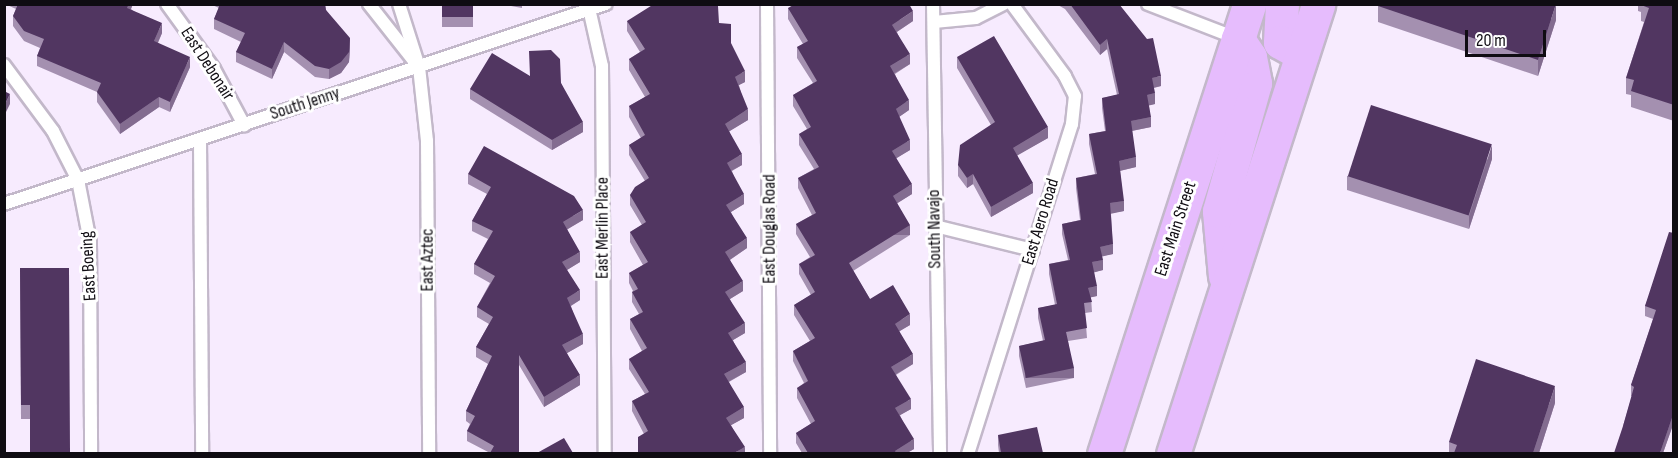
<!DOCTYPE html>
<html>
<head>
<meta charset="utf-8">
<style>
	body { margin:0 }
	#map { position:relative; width:1678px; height:458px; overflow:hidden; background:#f7ebfe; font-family:"Sofia Sans Condensed",sans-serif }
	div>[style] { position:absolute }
	.roads { filter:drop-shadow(2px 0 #c3b8ca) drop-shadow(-2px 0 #c3b8ca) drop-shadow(0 2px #c3b8ca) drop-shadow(0 -2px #c3b8ca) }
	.service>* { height:12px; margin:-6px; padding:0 6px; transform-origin:6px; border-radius:6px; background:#fff }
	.primary>* { height:33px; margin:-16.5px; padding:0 16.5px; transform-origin:16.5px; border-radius:16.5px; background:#e6bcfd }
	.wall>* { inset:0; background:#a490b0; transform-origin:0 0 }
	.shaded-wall>* { inset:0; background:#836c90; transform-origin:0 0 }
	.building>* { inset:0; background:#513661; transform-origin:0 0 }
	span { translate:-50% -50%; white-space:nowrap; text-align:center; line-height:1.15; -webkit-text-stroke:6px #fff; paint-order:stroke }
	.street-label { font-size:18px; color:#0f0c12 }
	.frame { position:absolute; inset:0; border:6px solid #0f0c12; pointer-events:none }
	.scale { position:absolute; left:1465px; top:30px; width:81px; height:27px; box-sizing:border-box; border:3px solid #0f0c12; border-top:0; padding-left:8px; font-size:18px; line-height:21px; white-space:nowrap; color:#0f0c12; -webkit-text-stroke:4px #fff; paint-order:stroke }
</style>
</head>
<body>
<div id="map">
	<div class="roads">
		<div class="service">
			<div style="left:167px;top:4px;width:80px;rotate:54.1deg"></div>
			<div style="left:214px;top:69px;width:64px;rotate:61.8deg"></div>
			<div style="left:369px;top:4px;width:73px;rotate:51.7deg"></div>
			<div style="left:399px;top:4px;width:66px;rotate:72.4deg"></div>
			<div style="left:419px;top:67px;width:74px;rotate:83.8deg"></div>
			<div style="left:427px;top:141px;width:313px;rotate:89.6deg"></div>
			<div style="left:588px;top:4px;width:64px;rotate:77.3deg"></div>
			<div style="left:602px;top:66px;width:388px;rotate:89.6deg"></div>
			<div style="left:767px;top:4px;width:450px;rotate:89.6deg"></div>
			<div style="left:933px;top:4px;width:450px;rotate:89.1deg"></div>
			<div style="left:1148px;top:4px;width:94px;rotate:21.1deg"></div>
			<div style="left:934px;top:22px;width:42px;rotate:-5.4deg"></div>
			<div style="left:976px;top:18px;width:31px;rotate:-27deg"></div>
			<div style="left:4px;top:65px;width:82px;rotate:53.4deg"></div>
			<div style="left:53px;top:131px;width:55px;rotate:63deg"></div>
			<div style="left:78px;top:180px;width:63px;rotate:79deg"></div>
			<div style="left:90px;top:242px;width:212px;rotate:89.7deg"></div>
			<div style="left:200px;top:140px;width:314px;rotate:89.6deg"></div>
			<div style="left:4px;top:204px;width:634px;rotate:-18.38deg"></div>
			<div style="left:935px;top:226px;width:101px;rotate:13.8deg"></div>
			<div style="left:968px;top:454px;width:346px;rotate:-72.5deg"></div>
			<div style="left:1072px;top:124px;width:28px;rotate:-84deg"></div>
			<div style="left:1075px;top:96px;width:22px;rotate:-117deg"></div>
			<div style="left:1065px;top:76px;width:89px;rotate:-126.4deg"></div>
		</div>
		<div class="primary">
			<div style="left:1282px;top:4px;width:38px;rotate:93deg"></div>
			<div style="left:1280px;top:42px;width:25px;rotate:29deg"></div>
			<div style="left:1225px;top:276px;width:65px;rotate:-95.3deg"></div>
			<div style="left:1219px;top:211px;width:133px;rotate:-74.3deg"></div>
			<div style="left:1255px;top:83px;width:26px;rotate:-101deg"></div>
			<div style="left:1250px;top:57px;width:22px;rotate:-124deg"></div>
			<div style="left:1104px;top:454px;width:473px;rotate:-72.1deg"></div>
			<div style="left:1173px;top:454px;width:473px;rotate:-72.1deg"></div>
		</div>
	</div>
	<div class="wall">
		<div style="clip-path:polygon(5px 4px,133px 4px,131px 9px,162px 33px,158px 43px,190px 67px,170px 112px,159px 107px,120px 134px,97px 102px,97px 92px,37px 66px,37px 56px,40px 48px,24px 41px,13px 26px,13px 16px,16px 9px)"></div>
		<div style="clip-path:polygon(210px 4px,325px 4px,326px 10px,350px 48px,349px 62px,341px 73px,329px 79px,315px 77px,284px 52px,272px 79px,236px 62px,236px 52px,241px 42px,214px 29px,214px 19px,219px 8px)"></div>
		<div style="left:442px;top:4px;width:31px;height:23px"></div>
		<div style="clip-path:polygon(500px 4px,522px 4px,522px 8px)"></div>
		<div style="clip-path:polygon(1056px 4px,1119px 4px,1161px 86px,1154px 88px,1155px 104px,1149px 105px,1151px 127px,1132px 131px,1136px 167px,1120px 171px,1124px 211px,1111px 213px,1113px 254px,1102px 256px,1103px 270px,1094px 272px,1097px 296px,1091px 297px,1092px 312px,1085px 313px,1087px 338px,1068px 341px,1074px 378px,1026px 388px,1019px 356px,1019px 346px,1043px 341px,1038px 318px,1038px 308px,1055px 305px,1049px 274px,1049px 264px,1068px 260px,1062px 234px,1062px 224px,1080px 220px,1076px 188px,1076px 178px,1095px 174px,1089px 144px,1089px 134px,1105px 131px,1102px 108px,1102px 98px,1117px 95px,1107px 49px,1100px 55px,1065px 9px)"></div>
		<div style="clip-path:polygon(1638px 4px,1674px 4px,1674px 121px,1631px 107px,1631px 95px,1626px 94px,1626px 78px,1644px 22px,1641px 21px,1641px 12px,1638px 11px)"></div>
		<div style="clip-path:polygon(1378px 6px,1556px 20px,1538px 76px,1378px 22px)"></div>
		<div style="clip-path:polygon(788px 8px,913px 21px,897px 32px,910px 64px,895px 74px,909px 110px,899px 117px,910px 150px,896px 158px,912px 194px,897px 203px,910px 235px,853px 271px,870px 299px,910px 325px,899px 331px,913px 364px,896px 375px,911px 409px,900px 415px,914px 449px,907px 453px,802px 453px,796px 443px,796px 433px,811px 424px,797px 398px,797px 388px,804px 383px,793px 361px,793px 351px,810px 341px,794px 315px,794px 305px,811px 295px,799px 274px,799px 264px,810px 257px,796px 234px,796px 224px,812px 215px,798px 188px,798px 178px,814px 169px,799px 145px,799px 134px,807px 129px,793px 106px,793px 95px,813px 83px,797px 58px,797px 47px,803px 44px,788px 19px)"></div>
		<div style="clip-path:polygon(627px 21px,719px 23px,731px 44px,745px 82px,739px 85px,748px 120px,729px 131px,742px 165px,732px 171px,744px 204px,731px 212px,747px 248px,730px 260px,743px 291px,730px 299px,745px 333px,733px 340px,746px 372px,729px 382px,744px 418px,731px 425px,745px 453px,644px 434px,632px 411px,632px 401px,645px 394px,629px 369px,629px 359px,642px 351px,630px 329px,630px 319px,639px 314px,632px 302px,632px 292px,633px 291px,629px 283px,629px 273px,643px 265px,630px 242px,630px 232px,642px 225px,630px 205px,630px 195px,645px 181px,629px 155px,629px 145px,641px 138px,629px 117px,629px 106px,645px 97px,629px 70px,629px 59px,640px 52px,627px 31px)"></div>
		<div style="clip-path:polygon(957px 57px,1048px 138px,1017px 155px,1033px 193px,991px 217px,973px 184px,967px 188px,958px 176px,958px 165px,991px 125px,957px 68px)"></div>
		<div style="clip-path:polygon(530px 76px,561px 83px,583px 132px,552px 150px,470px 99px,470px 89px)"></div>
		<div style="clip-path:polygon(1492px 159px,1469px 229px,1347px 190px,1347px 176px)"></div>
		<div style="clip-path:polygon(468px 174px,583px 220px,567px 229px,580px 262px,567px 270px,580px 300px,571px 306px,583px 344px,567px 353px,580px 385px,544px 407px,519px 365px,519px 453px,490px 453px,467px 441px,467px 431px,470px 424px,466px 421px,466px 411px,488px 364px,476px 357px,476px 347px,489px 324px,477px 317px,477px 307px,490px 283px,474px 274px,474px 264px,488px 239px,472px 231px,472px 221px,487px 194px,468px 184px)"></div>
		<div style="clip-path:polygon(1674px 233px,1674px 422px,1663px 453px,1623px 426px,1632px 396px,1631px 396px,1631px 385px,1653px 319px,1645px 316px,1645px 306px)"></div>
		<div style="clip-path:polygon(20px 268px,69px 268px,30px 419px,21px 419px)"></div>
		<div style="clip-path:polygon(1555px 403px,1539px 453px,1449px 453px,1449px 442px)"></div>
		<div style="clip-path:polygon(998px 435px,1043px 453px,999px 453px,998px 445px)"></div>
	</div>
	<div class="shaded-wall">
		<div style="clip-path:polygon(129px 4px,133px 4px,127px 18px,127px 8px)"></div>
		<div style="clip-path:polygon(1556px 4px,1556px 20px,1538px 76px,1538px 60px)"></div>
		<div style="clip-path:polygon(913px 11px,913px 21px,892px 35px,892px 25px)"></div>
		<div style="clip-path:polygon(162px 23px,162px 33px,154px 51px,154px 41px)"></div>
		<div style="clip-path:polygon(350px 38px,350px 48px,349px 62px,341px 73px,329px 79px,329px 69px)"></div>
		<div style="clip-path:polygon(1107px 39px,1107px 49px,1100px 55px,1100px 45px)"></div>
		<div style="clip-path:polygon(284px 42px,284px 52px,272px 79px,272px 69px)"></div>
		<div style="clip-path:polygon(910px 54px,910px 64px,890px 76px,890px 66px)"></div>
		<div style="clip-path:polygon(190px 57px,190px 67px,170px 112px,170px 102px)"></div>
		<div style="clip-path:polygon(745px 71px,745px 82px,735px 87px,735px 77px)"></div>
		<div style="clip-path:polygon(1161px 76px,1161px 86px,1152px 88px,1152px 78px)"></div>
		<div style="clip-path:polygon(1155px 93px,1155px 104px,1147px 106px,1147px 95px)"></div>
		<div style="clip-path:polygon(10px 94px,10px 104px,4px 116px,4px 106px)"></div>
		<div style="clip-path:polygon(159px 97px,159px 107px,120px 134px,120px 124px)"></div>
		<div style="clip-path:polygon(909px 100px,909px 110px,896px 119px,896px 109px)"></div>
		<div style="clip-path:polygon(748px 109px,748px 120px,725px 134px,725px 124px)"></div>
		<div style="clip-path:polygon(1151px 117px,1151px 127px,1131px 131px,1131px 121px)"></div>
		<div style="clip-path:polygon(583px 122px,583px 132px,552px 150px,552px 140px)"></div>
		<div style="clip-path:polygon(1048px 127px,1048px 138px,1013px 158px,1013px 148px)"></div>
		<div style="clip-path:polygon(910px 140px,910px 150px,892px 161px,892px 151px)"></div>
		<div style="clip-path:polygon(1492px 145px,1492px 159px,1469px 229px,1469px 216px)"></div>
		<div style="clip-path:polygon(742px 154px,742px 165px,727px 173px,727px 163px)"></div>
		<div style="clip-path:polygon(1136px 157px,1136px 167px,1119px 171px,1119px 161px)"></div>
		<div style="clip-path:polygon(973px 174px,973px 184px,967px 188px,967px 178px)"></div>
		<div style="clip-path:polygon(1033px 183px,1033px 193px,991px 217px,991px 207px)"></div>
		<div style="clip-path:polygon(912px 184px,912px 194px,893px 206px,893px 196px)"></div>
		<div style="clip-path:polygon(744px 194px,744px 204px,726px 215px,726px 205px)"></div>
		<div style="clip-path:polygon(1124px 201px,1124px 211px,1110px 214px,1110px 203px)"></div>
		<div style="clip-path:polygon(583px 210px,583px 220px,563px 232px,563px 222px)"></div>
		<div style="left:910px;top:225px;width:10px;height:72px;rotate:90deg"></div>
		<div style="clip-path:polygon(747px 238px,747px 248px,725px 263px,725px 252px)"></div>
		<div style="clip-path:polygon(1113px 244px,1113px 254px,1100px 257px,1100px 247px)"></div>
		<div style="clip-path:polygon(580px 252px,580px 262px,562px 273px,562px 262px)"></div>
		<div style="clip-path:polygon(1103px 260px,1103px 270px,1092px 273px,1092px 262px)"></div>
		<div style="clip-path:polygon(743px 281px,743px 291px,725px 302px,725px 292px)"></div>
		<div style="clip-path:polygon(1097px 286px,1097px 296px,1088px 298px,1088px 288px)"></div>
		<div style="clip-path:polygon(580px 290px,580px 300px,567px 308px,567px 298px)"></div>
		<div style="clip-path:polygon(910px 314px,910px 325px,895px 334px,895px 324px)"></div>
		<div style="clip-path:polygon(745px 323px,745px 333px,728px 343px,728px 333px)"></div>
		<div style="clip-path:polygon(583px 334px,583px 344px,562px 356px,562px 345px)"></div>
		<div style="clip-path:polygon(913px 354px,913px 364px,891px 377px,891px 367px)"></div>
		<div style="clip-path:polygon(746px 362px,746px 372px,724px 384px,724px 374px)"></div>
		<div style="left:1074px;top:368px;width:10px;height:49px;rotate:90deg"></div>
		<div style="clip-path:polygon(580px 375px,580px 385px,544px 407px,544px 397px)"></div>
		<div style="clip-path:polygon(1555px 386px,1555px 403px,1539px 453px,1533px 453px)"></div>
		<div style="clip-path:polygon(911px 399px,911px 409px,895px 418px,895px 408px)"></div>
		<div style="clip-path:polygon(744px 407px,744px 418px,726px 428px,726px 418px)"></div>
		<div style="clip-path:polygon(1674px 412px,1674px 422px,1663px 453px,1660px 453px)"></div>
		<div style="clip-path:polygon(914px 439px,914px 449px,907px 453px,895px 453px,895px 451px)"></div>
		<div style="clip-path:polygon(745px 447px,745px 453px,734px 453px)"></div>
	</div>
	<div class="building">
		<div style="clip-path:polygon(18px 4px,129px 4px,127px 8px,162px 23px,154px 41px,190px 57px,170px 102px,159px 97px,120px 124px,97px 92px,101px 83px,37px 56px,44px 39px,24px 31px,13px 16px)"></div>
		<div style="clip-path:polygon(220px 4px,325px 4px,326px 10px,350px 38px,349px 52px,341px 62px,329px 69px,315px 66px,284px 42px,272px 69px,236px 52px,245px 33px,214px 19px)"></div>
		<div style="left:442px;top:4px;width:31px;height:13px"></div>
		<div style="clip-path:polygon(654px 4px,718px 6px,719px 23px,731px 24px,731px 43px,745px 71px,735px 77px,748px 109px,725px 124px,742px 154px,727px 163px,744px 194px,726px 205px,747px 238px,725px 252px,743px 281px,725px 292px,745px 323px,728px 333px,746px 362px,724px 374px,744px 407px,726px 418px,745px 447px,734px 453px,638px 453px,638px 437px,648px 431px,632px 401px,649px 392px,629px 359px,647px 348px,630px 319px,643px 312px,632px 292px,638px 289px,629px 273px,648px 262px,630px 232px,646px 222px,630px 195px,635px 187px,649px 178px,629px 145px,645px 135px,629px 106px,650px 94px,629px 59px,645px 49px,627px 21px)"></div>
		<div style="clip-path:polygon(795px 4px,909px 4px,913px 11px,892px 25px,910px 54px,890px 66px,909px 100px,896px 109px,910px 140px,892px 151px,912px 184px,893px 196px,910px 225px,849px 263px,870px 299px,893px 285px,910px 314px,895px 324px,913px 354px,891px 367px,911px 399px,895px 408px,914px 439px,895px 451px,896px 453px,808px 453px,796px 433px,815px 421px,797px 388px,808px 381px,793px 351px,815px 338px,794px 305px,815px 292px,799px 264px,815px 255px,796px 224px,816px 213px,798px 178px,819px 167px,799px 134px,811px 127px,793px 95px,817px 81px,797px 47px,808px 41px,788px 8px)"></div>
		<div style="clip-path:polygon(1070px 4px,1119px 4px,1147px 39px,1153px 38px,1161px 76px,1152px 78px,1155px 93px,1147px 95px,1151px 117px,1131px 121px,1136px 157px,1119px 161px,1124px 201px,1110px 203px,1113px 244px,1100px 247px,1103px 260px,1092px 262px,1097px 286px,1088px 288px,1092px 302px,1084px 303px,1087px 328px,1066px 332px,1074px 368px,1026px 378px,1019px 346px,1045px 340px,1038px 308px,1057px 304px,1049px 264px,1070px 260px,1062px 224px,1081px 220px,1076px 178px,1097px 174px,1089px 134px,1106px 131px,1102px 98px,1119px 94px,1107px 39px,1100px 45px)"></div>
		<div style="clip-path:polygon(1378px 4px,1556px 4px,1538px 60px,1378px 6px)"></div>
		<div style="clip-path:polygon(1642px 4px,1674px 4px,1674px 105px,1631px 91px,1634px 80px,1626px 78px,1649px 8px,1641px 5px)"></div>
		<div style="clip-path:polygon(994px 36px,1048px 127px,1013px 148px,1033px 183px,991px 207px,973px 174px,967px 178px,958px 165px,960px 145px,995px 122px,957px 57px)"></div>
		<div style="clip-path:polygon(551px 50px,560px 59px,561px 83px,583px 122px,552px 140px,470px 89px,492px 53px,530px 76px,529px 51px)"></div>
		<div style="clip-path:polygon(4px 91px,10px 94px,4px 106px)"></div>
		<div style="left:1371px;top:105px;width:127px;height:75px;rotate:18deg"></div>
		<div style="clip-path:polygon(484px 146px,574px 196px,583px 210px,563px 222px,580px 252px,562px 262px,580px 290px,567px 298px,583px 334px,562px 345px,580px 375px,544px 397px,519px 355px,519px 453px,490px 453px,494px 446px,467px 431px,475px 416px,466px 411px,492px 356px,476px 347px,493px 317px,477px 307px,495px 276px,474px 264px,493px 231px,472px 221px,491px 187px,468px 174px)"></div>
		<div style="clip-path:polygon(1669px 232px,1674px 233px,1674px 412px,1660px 453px,1614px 453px,1623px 426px,1634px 387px,1631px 385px,1656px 310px,1645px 306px)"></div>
		<div style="clip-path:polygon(20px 268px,69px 268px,70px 453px,30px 453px,30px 405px,21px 405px)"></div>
		<div style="clip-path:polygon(1476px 359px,1555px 386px,1533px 453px,1454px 453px,1457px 445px,1449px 442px)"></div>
		<div style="clip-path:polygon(1037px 427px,1043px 453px,1001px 453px,998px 435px)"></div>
		<div style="clip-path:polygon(564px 438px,573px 453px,537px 453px)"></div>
	</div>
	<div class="street-label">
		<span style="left:207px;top:64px;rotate:57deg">East Debonair</span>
		<span style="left:305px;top:104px;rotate:-18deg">South Jenny</span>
		<span style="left:1041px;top:222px;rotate:-73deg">East Aero Road</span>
		<span style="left:603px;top:228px;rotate:-90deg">East Merlin Place</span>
		<span style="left:770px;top:229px;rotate:-90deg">East Douglas Road</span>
		<span style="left:935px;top:229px;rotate:-91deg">South Navajo</span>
		<span style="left:1176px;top:229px;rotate:-72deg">East Main Street</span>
		<span style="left:428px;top:260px;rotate:-90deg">East Aztec</span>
		<span style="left:89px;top:266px;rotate:-93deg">East Boeing</span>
	</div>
	<div class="frame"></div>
	<div class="scale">20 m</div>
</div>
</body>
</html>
